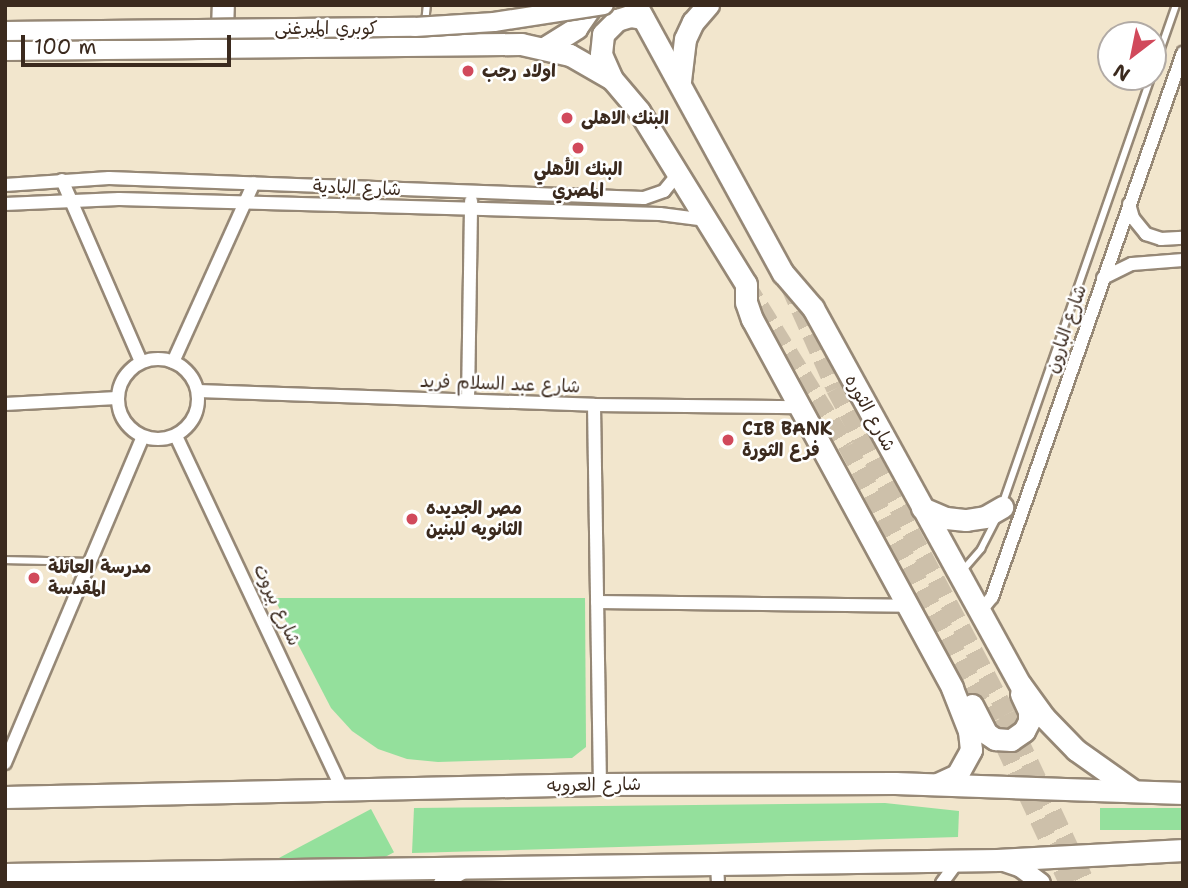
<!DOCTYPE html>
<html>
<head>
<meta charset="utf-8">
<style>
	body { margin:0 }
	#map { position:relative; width:1188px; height:888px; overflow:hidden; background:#f2e6cd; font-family:"Shantell Sans","Playpen Sans Arabic",sans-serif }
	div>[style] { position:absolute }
	.green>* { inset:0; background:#94e09c; transform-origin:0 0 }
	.secondary-tunnel>* { height:18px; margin-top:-9px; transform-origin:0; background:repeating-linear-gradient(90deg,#cdc0aa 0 18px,transparent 0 27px) }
	.roads { filter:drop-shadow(2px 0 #968876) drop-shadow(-2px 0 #968876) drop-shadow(0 2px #968876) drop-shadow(0 -2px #968876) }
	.service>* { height:6px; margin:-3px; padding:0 3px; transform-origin:3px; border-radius:3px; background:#fff }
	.minor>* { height:12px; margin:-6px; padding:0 6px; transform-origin:6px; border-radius:6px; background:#fff }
	.minor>.ring { margin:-6px; padding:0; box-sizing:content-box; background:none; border:12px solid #fff; border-radius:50% }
	.tertiary>* { height:16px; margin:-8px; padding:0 8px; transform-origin:8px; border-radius:8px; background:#fff }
	.secondary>* { height:18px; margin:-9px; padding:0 9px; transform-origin:9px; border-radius:9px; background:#fff }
	.trunk>* { height:21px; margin:-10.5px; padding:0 10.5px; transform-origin:10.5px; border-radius:10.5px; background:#fff }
	.bridges { filter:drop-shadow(2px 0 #968876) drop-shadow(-2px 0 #968876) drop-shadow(0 2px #968876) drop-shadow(0 -2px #968876) }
	.secondary-bridge>* { height:18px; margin:-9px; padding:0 9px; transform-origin:9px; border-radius:9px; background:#fff }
	.dots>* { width:19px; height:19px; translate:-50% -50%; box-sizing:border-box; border:4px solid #fff; border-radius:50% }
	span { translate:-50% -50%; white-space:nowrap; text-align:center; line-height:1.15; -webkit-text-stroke:5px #fff; paint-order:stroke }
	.street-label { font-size:18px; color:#3b2a1e }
	.poi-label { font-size:18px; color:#3b2a1e; font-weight:700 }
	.left { translate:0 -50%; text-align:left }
	.frame { position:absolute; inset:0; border:7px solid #3b2a1e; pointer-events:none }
	.north { position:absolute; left:1097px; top:21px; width:70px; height:70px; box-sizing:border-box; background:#fff; border:2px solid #b1aaa5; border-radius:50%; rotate:212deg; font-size:19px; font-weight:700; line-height:28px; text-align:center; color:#3b2a1e }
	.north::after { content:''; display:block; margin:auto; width:24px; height:32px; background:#d1495b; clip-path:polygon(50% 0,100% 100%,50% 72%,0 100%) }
	.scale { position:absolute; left:21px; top:35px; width:210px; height:32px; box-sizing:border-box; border:4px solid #3b2a1e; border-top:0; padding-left:9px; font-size:21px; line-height:24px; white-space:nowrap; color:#3b2a1e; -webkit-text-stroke:5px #fff; paint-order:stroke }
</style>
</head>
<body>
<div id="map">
	<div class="green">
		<div style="clip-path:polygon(274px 598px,585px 598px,586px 747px,572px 758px,438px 762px,407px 759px,378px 749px,352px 731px,331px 708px)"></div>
		<div style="clip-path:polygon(885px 803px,959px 811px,958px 837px,412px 853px,414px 808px)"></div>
		<div style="left:1183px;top:808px;width:22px;height:83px;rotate:90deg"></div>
		<div style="left:371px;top:809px;width:49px;height:366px;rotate:62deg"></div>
	</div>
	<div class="secondary-tunnel">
		<div style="left:746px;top:284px;width:191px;rotate:58.1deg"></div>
		<div style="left:847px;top:446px;width:312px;rotate:62.1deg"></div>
		<div style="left:993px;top:722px;width:178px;rotate:65deg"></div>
		<div style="left:789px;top:285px;width:114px;rotate:66.1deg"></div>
		<div style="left:835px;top:389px;width:368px;rotate:62.1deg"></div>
		<div style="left:1007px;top:714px;width:187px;rotate:64.9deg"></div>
	</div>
	<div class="roads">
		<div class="service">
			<div style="left:425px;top:23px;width:18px;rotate:-84deg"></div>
			<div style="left:1153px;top:71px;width:70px;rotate:-70.8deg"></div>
			<div style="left:1002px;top:505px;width:453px;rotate:-70.8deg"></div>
			<div style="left:5px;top:560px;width:85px;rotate:1.3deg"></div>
			<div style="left:963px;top:570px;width:28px;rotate:-49deg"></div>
			<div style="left:981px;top:549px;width:35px;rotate:-63deg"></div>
		</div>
		<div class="minor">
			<div style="left:62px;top:180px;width:198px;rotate:66.5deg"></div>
			<div style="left:5px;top:185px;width:104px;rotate:-3.9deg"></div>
			<div style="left:109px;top:178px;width:535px;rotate:2.14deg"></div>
			<div style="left:644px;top:198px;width:21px;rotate:-19deg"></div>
			<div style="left:664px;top:191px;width:22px;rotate:-51deg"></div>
			<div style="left:5px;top:204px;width:114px;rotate:-2.5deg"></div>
			<div style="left:119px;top:199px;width:541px;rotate:1.59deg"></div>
			<div style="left:660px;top:214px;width:47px;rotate:7.3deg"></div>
			<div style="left:1129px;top:204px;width:15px;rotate:74deg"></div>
			<div style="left:1133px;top:218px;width:21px;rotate:51deg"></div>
			<div style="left:1146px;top:234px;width:16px;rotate:18deg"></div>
			<div style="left:1161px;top:239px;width:22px;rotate:-3deg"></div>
			<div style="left:1103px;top:278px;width:32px;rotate:-26deg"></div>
			<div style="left:1132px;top:264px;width:51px;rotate:-4.5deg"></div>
			<div class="ring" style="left:118px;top:359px;width:68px;height:68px"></div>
			<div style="left:173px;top:362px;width:196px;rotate:-65.7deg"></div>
			<div style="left:198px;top:391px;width:396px;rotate:2deg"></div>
			<div style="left:594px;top:405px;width:207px;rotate:0.6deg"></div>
			<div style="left:468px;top:400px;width:199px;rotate:-89.1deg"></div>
			<div style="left:5px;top:404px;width:112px;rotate:-3.1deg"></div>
			<div style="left:594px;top:405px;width:379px;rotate:89.1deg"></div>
			<div style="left:176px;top:436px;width:392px;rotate:64.8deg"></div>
			<div style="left:597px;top:602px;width:311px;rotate:0.7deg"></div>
			<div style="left:979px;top:613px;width:21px;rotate:-51deg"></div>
			<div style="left:992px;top:597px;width:577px;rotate:-70.65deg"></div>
			<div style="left:5px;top:763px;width:354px;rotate:-67.1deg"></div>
			<div style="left:717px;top:864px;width:19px;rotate:87deg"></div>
			<div style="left:942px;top:883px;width:27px;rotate:-54deg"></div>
		</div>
		<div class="tertiary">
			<div style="left:442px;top:883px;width:29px;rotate:-31deg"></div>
		</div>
		<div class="secondary">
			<div style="left:1001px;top:861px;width:21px;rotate:19deg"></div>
			<div style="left:1021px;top:868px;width:25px;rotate:37deg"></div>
		</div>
		<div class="trunk">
			<div style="left:636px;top:5px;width:306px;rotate:61.3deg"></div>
			<div style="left:783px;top:273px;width:46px;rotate:49.4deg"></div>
			<div style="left:813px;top:308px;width:429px;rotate:61.2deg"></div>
			<div style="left:1020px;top:684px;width:41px;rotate:54deg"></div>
			<div style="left:1044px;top:717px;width:46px;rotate:45.9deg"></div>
			<div style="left:1076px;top:750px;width:71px;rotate:35.3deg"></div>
			<div style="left:216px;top:45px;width:17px;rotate:-69deg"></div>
			<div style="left:222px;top:29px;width:24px;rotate:-88deg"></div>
			<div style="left:546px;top:47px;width:36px;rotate:-32deg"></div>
			<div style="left:576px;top:28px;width:28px;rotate:-55deg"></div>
			<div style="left:5px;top:49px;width:516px;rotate:-0.56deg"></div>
			<div style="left:521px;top:44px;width:50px;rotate:12.7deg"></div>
			<div style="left:570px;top:55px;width:48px;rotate:29.7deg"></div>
			<div style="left:612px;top:79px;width:42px;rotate:49.8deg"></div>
			<div style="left:639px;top:111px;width:203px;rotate:58.3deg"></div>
			<div style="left:746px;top:284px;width:18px;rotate:90deg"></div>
			<div style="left:746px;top:302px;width:18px;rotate:71deg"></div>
			<div style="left:752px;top:319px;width:420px;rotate:61.5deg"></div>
			<div style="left:952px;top:688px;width:46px;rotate:68.4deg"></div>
			<div style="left:969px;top:731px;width:19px;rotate:84deg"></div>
			<div style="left:971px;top:750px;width:29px;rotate:119deg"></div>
			<div style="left:957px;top:775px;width:21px;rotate:155deg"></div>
			<div style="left:612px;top:79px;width:27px;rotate:-114deg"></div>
			<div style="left:601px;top:54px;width:20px;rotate:-84deg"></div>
			<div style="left:603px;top:34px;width:20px;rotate:-45deg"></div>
			<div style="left:617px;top:20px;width:14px;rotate:-17deg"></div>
			<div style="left:630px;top:16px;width:13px;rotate:9deg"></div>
			<div style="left:680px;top:81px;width:42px;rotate:-83.2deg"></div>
			<div style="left:685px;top:39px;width:19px;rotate:-65deg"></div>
			<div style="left:693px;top:22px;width:23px;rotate:-49deg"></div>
			<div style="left:922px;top:508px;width:26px;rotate:23deg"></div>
			<div style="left:946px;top:518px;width:20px;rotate:6deg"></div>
			<div style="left:966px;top:520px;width:19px;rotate:-9deg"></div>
			<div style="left:985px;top:517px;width:20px;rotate:-30deg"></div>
			<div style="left:972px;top:705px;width:31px;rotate:63deg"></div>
			<div style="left:986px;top:733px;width:11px;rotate:34deg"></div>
			<div style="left:995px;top:739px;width:16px;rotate:4deg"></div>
			<div style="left:1011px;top:740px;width:16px;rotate:-35deg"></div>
			<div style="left:1024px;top:731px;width:11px;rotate:-63deg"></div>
			<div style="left:1029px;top:721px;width:10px;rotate:-90deg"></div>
			<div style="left:1029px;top:711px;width:19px;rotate:-115deg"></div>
			<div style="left:5px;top:797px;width:595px;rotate:-1.25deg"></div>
			<div style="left:600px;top:784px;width:295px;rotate:-0.2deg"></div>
			<div style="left:895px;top:783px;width:288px;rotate:2deg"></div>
			<div style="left:5px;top:874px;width:993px;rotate:-0.81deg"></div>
			<div style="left:998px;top:860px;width:185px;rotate:-3.1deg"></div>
		</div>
	</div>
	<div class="bridges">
		<div class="secondary-bridge">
			<div style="left:5px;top:31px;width:410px;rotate:-0.6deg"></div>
			<div style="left:415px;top:27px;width:79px;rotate:-3.6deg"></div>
			<div style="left:494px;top:22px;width:111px;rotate:-8.8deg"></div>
		</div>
	</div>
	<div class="dots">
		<div style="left:468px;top:71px;background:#d1495b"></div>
		<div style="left:567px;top:118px;background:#d1495b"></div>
		<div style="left:578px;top:148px;background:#d1495b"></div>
		<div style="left:728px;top:440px;background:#d1495b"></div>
		<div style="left:412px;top:519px;background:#d1495b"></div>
		<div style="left:34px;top:578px;background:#d1495b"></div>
	</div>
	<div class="street-label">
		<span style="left:326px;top:28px">كوبري الميرغنى</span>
		<span style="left:357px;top:188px;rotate:2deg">شارع البادية</span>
		<span style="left:1066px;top:329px;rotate:-71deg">شارع البارون</span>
		<span style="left:500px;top:384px;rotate:2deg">شارع عبد السلام فريد</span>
		<span style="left:870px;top:413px;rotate:61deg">شارع الثوره</span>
		<span style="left:277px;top:605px;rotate:65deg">شارع بيروت</span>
		<span style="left:594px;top:785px;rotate:-1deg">شارع العروبه</span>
	</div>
	<div class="poi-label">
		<span class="left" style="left:482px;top:71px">اولاد رجب</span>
		<span class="left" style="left:581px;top:118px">البنك الاهلى</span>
		<span style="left:578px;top:180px">البنك الأهلي<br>المصري</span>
		<span class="left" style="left:742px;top:440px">CIB BANK<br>فرع الثورة</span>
		<span class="left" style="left:426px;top:519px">مصر الجديده<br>الثانويه للبنين</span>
		<span class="left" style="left:48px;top:578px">مدرسة العائلة<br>المقدسة</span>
	</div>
	<div class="frame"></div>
	<div class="north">N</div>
	<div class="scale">100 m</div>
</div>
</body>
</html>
